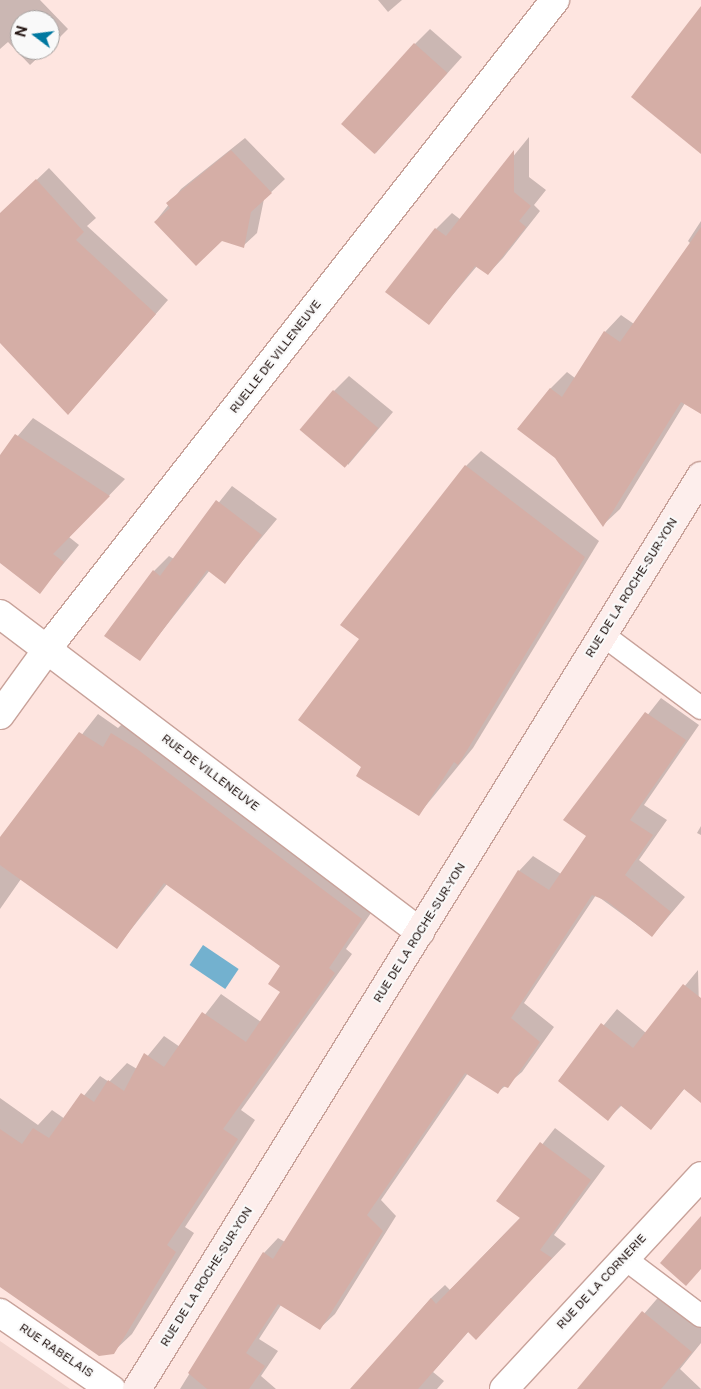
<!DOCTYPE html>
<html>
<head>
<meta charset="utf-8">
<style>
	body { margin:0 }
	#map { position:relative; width:701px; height:1389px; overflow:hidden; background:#fee5e0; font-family:"Public Sans",sans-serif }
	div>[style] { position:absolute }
	.built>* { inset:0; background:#f2d5cf }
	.water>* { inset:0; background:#73b1cf; transform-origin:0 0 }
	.shadow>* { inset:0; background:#0003 }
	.building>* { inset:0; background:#d5aea6; transform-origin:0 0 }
	.roads { filter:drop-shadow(1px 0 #c8a29a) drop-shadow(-1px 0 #c8a29a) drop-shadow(0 1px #c8a29a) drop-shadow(0 -1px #c8a29a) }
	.service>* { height:22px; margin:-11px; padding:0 11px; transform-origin:11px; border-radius:11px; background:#fff }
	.minor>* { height:28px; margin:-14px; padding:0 14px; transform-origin:14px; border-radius:14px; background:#fff }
	.secondary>* { height:28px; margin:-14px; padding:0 14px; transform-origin:14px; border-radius:14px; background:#fdeeec }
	span { translate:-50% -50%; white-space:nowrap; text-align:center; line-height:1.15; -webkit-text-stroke:4px #f9f9f9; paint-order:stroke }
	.street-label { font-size:12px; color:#251714 }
	.north { position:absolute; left:10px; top:10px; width:50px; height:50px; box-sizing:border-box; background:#f9f9f9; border:1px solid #a49f9d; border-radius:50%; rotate:285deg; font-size:14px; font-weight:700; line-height:20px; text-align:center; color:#251714 }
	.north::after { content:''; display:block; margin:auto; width:18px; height:22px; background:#0078a0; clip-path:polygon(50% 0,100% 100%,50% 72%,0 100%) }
</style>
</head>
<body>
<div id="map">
	<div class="built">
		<div style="clip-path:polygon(0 1341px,70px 1389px,0 1389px)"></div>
	</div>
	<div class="water">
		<div style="left:203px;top:945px;width:43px;height:24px;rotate:34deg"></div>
	</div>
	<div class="shadow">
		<div style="clip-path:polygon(0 0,40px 0,68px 29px,50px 47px,50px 20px,20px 20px,20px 50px,46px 50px,30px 65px,8px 42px,0 49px)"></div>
		<div style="clip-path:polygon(378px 0,402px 0,388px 12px)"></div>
		<div style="clip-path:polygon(430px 29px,462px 57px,375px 154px,415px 44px)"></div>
		<div style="clip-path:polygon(529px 137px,529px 177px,546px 190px,534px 205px,540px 211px,503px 258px,488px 274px,477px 266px,429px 323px,387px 291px,436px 229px,452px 213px,461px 220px)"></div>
		<div style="clip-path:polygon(245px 138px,285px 179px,264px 199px,257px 233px,243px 246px,155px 222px,181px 189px)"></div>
		<div style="clip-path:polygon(49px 168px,96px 218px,87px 226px,168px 300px,69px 413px,0 341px,0 215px)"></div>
		<div style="clip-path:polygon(701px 221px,701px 400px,685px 403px,620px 509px,603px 525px,550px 389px,567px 372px,575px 378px,605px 332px,621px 315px,634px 324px,691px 244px,688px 241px)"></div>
		<div style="clip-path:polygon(349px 376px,393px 412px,348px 465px,334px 391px)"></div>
		<div style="clip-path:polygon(33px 418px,125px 479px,69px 537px,79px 545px,40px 592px,0 562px,0 457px)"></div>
		<div style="clip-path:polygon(481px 451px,599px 541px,473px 748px,419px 814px,363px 767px,361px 639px,466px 466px)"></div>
		<div style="clip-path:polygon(232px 486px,277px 519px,225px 582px,210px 570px,140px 659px,154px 571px,169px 556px,174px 559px)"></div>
		<div style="clip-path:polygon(661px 698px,699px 725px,644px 805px,667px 820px,639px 860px,685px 897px,652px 936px,596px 895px,524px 1003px,554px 1027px,522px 1072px,498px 1092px,468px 1073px,381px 1200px,396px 1216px,335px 1314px,320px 1328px,281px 1305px,259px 1339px,278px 1351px,261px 1376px,276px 1389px,180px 1389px,264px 1253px,278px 1238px,285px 1242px,519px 871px,533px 856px,561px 874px,588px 836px,565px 820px)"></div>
		<div style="clip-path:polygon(98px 714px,118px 728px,130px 716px,380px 900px,346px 949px,352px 954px,241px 1110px,255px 1120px,185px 1227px,194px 1233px,132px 1334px,113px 1352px,0 1285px,0 1098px,38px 1125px,52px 1110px,65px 1119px,100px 1076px,109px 1082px,127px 1063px,137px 1069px,164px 1036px,180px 1047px,221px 994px,261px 1022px,281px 992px,281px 966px,167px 884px,117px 947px,21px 879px,0 909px,0 839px)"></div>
		<div style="clip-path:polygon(701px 826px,701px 835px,697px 833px)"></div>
		<div style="clip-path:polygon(698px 970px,701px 1082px,685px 1088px,651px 1128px,622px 1105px,608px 1119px,559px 1080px,617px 1009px,646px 1033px)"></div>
		<div style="clip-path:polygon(555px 1128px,605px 1166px,554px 1235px,566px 1244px,476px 1338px,469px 1331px,433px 1372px,444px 1381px,437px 1389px,352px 1389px,431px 1298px,445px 1285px,450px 1290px,521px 1217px,498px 1201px)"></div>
		<div style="clip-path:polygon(662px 1293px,701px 1324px,701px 1343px,680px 1369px,701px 1389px,579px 1389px)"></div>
	</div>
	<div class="building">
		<div style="clip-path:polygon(701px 6px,701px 154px,631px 97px)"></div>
		<div style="left:414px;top:43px;width:45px;height:109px;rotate:42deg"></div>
		<div style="clip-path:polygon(231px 150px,272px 193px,251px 212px,244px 248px,222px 241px,196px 266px,154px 222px,170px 208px,166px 203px)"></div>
		<div style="clip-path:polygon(514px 150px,514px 192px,531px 206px,519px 221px,526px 227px,488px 275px,475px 266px,429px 325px,385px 292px,435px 228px,446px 236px)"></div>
		<div style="clip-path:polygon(36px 179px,84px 232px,76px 240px,156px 314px,68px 415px,0 343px,0 213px)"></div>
		<div style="clip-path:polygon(701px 227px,701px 414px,681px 402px,603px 527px,555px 458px,517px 429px,550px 388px,562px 397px,604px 331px,620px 342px)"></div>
		<div style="left:333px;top:390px;width:59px;height:52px;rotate:40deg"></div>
		<div style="clip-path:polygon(15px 434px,110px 496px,53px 554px,64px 562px,40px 594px,0 563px,0 455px)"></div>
		<div style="clip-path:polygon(465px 465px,585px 557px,458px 765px,454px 762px,419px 816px,356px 776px,361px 767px,298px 720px,359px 639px,340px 625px)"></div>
		<div style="clip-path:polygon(216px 500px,262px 535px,225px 584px,207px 570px,140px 661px,104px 636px,153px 570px,160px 576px)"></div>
		<div style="clip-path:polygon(645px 712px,686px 740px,630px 820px,653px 835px,625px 875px,671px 912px,652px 937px,607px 901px,592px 895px,511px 1018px,540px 1042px,508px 1088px,503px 1086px,498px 1094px,465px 1073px,367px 1215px,383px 1231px,320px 1330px,278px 1304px,246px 1353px,265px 1366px,249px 1389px,207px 1389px,188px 1373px,263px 1252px,273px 1259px,518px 870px,549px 890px,586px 836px,563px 820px)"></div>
		<div style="clip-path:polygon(79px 732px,103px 747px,111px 733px,137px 749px,362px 919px,329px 968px,335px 973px,223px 1129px,238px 1139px,167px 1245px,176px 1252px,114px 1354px,99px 1356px,0 1287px,0 1129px,22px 1144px,33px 1128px,49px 1138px,81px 1093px,94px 1102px,108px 1080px,124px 1091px,144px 1053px,164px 1067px,202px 1012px,246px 1042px,280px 992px,268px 984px,280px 966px,164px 883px,117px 949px,0 865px,0 837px)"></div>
		<div style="clip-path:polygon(683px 984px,701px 998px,701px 1103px,684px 1089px,651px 1130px,620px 1105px,608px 1121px,558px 1081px,601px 1023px,633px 1048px)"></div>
		<div style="clip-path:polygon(540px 1142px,591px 1180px,540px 1250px,552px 1258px,476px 1340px,468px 1332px,418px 1389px,350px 1389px,431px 1298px,436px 1304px,520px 1218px,496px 1201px)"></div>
		<div style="clip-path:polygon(701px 1216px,701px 1269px,686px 1286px,660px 1263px)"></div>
		<div style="clip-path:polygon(642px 1311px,692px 1352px,661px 1389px,577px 1389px)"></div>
	</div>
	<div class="roads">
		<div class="service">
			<div style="left:603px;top:635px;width:122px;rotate:36.7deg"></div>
			<div style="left:624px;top:1258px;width:96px;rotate:37deg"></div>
		</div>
		<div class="minor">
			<div style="left:0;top:614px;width:527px;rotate:37.13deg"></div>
			<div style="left:0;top:715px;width:97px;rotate:-54.2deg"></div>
			<div style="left:57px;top:636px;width:808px;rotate:-51.94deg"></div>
			<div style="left:0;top:1313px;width:135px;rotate:34.4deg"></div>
			<div style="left:504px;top:1389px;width:290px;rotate:-47.2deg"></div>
		</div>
		<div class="secondary">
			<div style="left:137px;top:1389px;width:1073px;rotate:-58.29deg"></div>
		</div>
	</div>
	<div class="street-label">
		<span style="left:276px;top:357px;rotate:-52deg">RUELLE DE VILLENEUVE</span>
		<span style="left:632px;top:588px;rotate:-58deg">RUE DE LA ROCHE-SUR-YON</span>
		<span style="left:210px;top:773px;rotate:37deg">RUE DE VILLENEUVE</span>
		<span style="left:420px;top:933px;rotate:-58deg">RUE DE LA ROCHE-SUR-YON</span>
		<span style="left:207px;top:1277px;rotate:-58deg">RUE DE LA ROCHE-SUR-YON</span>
		<span style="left:602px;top:1282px;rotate:-47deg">RUE DE LA CORNERIE</span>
		<span style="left:56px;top:1351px;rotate:34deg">RUE RABELAIS</span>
	</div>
	<div class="north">N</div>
</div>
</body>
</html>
